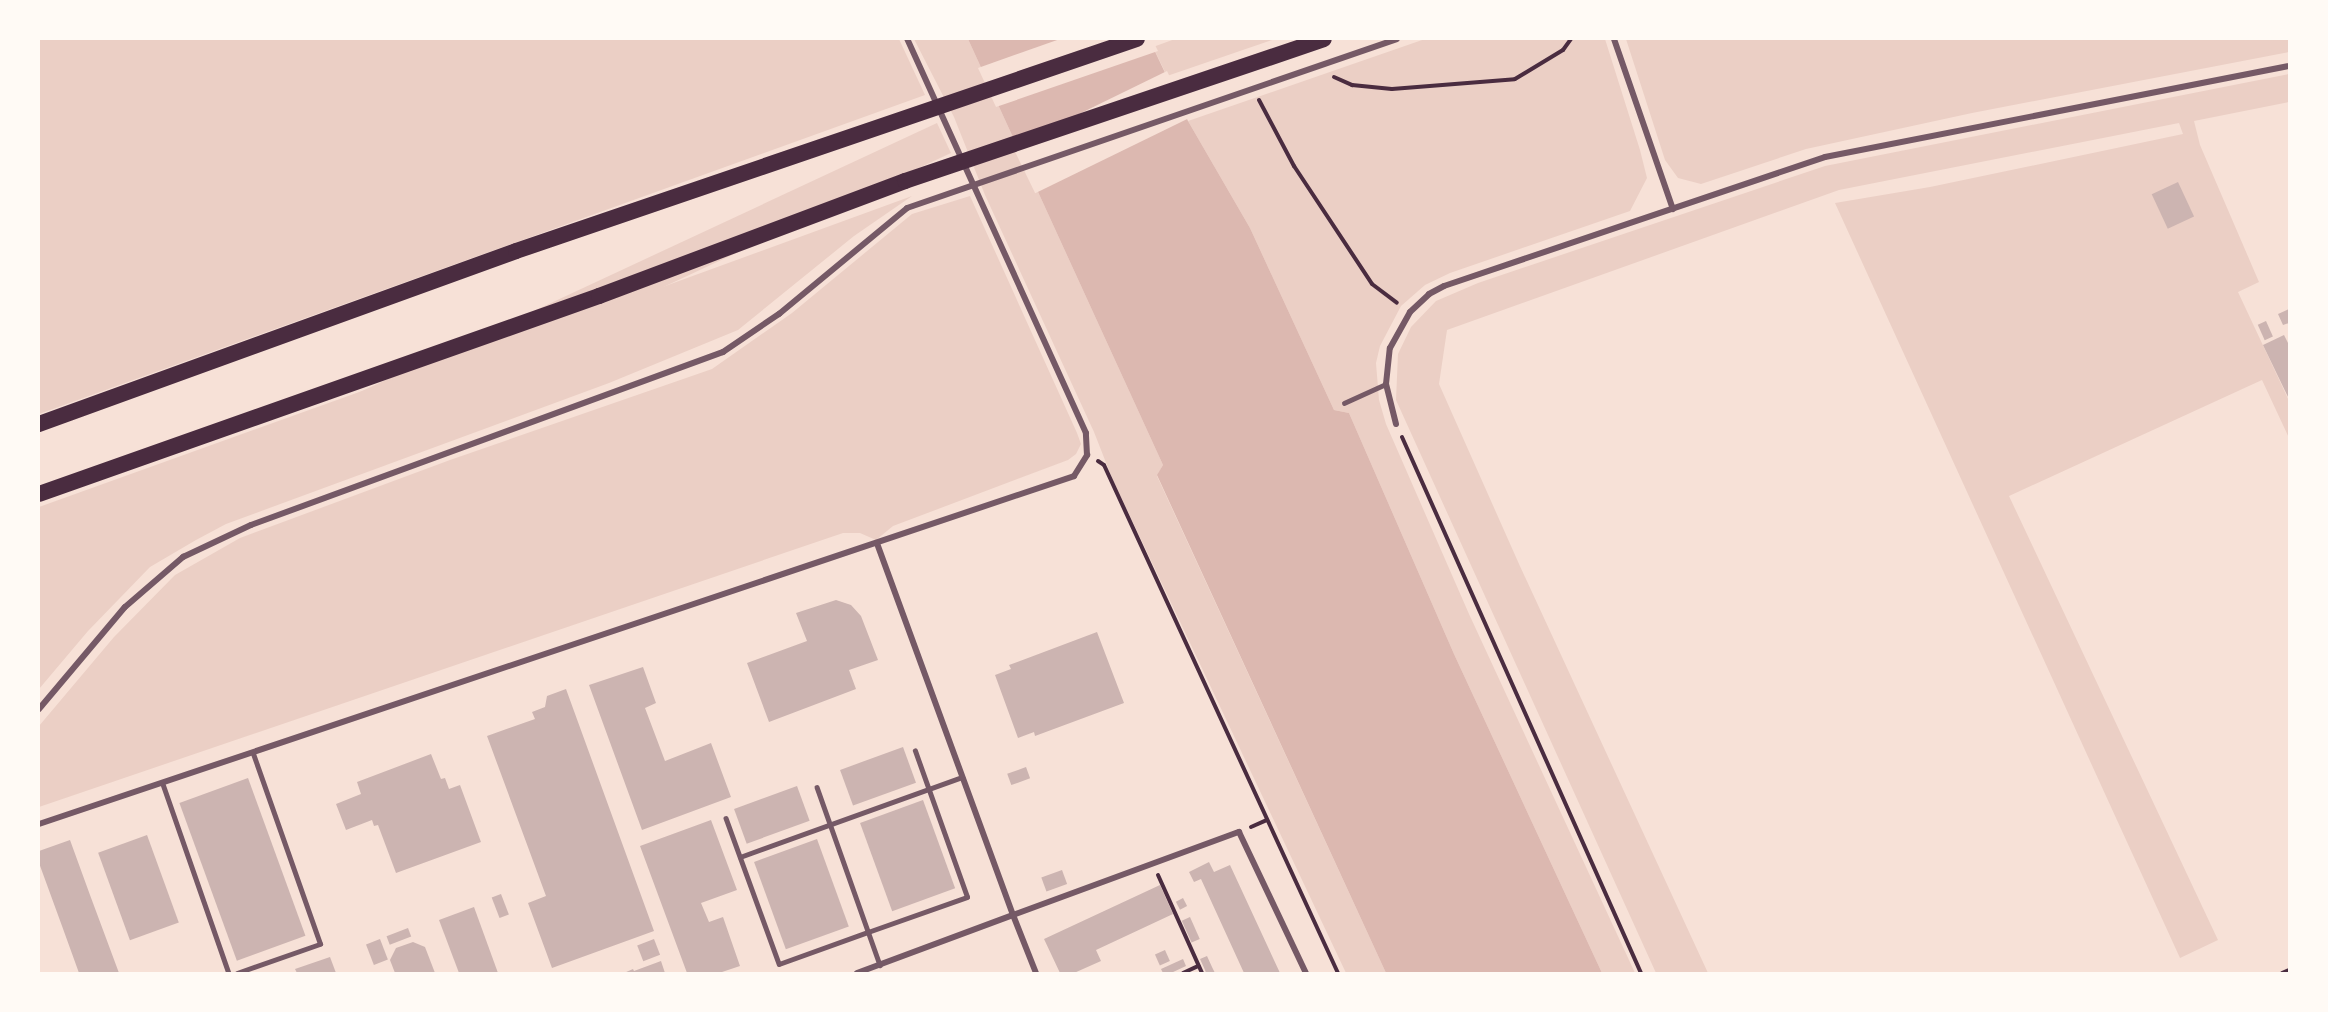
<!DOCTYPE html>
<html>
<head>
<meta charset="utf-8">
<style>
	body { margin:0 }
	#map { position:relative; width:2328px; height:1012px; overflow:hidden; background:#f7e1d7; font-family:Poppins,sans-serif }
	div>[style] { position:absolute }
	.green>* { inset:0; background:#ebcfc5; transform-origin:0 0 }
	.water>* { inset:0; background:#dcb8b0 }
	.pier>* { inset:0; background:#f7e1d7; transform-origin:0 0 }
	.building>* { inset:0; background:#ccb4b1; transform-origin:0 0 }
	.path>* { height:4px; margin:-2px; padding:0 2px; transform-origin:2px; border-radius:2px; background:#4a2c40 }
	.service>* { height:4.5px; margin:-2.25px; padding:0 2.25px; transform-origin:2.25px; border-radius:2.25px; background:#755966 }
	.minor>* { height:6px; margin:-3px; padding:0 3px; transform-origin:3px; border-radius:3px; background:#755966 }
	.trunk>* { height:16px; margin:-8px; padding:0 8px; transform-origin:8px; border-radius:8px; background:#4a2c40 }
	span { translate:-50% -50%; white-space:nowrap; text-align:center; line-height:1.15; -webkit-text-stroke:4.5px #fffaf5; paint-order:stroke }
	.frame { position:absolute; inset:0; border:40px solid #fffaf5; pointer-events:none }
</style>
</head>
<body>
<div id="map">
	<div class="green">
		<div style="clip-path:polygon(39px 39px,899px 39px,925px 95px,39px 414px)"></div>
		<div style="clip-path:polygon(914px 39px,968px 39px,1163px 465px,1157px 476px,1386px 973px,1346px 973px,1112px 478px,1094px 432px,985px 195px,954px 117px)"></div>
		<div style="clip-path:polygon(1175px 39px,1275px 39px,1167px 76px,1153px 47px)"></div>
		<div style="clip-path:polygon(1425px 39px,1605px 39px,1640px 150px,1647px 178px,1630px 211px,1450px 273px,1425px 285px,1401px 306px,1380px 346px,1376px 363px,1379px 400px,1386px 424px,1469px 614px,1635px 973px,1602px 973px,1454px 654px,1349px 413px,1334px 410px,1250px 228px,1188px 121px)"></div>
		<div style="clip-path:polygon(1626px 39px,2289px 39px,2289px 52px,1972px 113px,1806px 149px,1701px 184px,1678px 178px,1665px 160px)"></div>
		<div style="clip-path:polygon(2289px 74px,2289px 102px,2194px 121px,2200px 145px,2259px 282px,2238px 292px,2289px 401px,2289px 438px,2262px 380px,2009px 496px,2218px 940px,2180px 958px,1835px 203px,1930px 187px,2183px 134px,2179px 123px,1839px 190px,1447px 330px,1439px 384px,1519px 564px,1708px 973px,1656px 973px,1396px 400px,1398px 354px,1411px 327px,1436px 301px,1478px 283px,1825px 166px)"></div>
		<div style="left:937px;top:123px;width:33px;height:953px;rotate:65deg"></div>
		<div style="clip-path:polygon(912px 196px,854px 236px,738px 330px,609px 383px,226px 524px,196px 540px,150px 567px,88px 631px,39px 689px,39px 507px,390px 381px,657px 289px)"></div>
		<div style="clip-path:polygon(970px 196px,1077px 433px,1081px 444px,1076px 454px,1068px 460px,893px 526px,876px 540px,860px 533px,843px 533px,39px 807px,39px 726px,114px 637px,175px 575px,240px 538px,450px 460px,712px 369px,792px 313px,912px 214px)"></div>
	</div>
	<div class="water">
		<div style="clip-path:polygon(968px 39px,1149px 39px,1188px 121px,1250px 228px,1334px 410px,1349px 413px,1454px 654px,1602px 973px,1386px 973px,1157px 475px,1163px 465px)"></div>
	</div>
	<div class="pier">
		<div style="clip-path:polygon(1060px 39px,1152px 39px,1158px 51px,996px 107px,978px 68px)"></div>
		<div style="left:1167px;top:71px;width:52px;height:172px;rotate:64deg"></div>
	</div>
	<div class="building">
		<div style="left:2178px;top:182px;width:38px;height:29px;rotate:65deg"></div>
		<div style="clip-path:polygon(2289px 309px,2289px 323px,2283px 325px,2278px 314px)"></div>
		<div style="left:2266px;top:321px;width:17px;height:9px;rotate:66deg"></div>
		<div style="clip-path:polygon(2284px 335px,2289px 345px,2289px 399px,2263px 345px)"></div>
		<div style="clip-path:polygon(836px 600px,851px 605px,861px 616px,878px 660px,849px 670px,856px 689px,769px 722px,747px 663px,807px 641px,796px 613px)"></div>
		<div style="clip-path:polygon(1097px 632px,1124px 703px,1035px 736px,1034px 732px,1018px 738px,995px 675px,1011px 669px,1009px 665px)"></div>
		<div style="clip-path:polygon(643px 667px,656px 703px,645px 708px,665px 761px,711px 743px,731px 797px,642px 830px,589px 685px)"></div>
		<div style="clip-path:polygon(566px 689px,654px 931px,552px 968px,528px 903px,546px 896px,487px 736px,535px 719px,532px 712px,545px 707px,547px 696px)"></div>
		<div style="left:903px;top:747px;width:38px;height:67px;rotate:70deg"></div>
		<div style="clip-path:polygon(431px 754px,441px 779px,445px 778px,449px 789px,460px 785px,481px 842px,396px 873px,378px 825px,374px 826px,372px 820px,346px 830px,336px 804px,361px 794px,357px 782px)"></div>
		<div style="left:1026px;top:767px;width:12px;height:20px;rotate:70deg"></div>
		<div style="left:248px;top:778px;width:168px;height:73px;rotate:70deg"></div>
		<div style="left:797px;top:786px;width:37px;height:67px;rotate:70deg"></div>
		<div style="left:923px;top:800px;width:94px;height:67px;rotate:70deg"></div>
		<div style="clip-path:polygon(711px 820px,737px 890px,701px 903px,709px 922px,723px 917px,740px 966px,719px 973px,687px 973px,640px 846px)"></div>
		<div style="left:147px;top:835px;width:93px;height:52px;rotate:70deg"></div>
		<div style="left:817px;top:839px;width:93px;height:67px;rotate:70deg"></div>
		<div style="clip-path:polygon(70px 840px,90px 895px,119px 973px,79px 973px,62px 926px,39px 863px,39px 851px)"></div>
		<div style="clip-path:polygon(1209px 862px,1214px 872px,1230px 865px,1280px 973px,1244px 973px,1201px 879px,1194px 882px,1189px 872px)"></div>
		<div style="left:1062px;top:870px;width:15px;height:22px;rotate:70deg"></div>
		<div style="clip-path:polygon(1160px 885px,1173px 914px,1096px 950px,1101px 961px,1074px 973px,1060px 973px,1044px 939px)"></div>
		<div style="left:501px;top:894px;width:22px;height:10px;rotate:69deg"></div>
		<div style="left:1183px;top:898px;width:9px;height:8px;rotate:63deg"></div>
		<div style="clip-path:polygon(474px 907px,498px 973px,459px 973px,439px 920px)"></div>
		<div style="left:1190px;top:917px;width:24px;height:9px;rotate:66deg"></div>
		<div style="left:408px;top:928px;width:9px;height:23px;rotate:69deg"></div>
		<div style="left:380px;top:939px;width:22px;height:15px;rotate:69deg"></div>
		<div style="left:654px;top:939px;width:17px;height:18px;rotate:69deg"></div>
		<div style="clip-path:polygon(413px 942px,425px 947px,435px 973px,395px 973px,390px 960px,396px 948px)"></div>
		<div style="left:1165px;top:950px;width:12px;height:11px;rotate:66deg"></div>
		<div style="clip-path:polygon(1207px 956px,1212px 967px,1215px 973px,1206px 973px,1205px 970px,1200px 959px)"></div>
		<div style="clip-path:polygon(330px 957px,336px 973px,297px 973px,295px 969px)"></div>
		<div style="clip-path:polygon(1183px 959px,1186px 966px,1171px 973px,1163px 973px,1161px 969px)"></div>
		<div style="clip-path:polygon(661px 961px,665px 973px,624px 973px,633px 969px,634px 971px)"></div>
	</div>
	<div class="path">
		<div style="left:1334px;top:77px;width:20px;rotate:24deg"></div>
		<div style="left:1352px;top:85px;width:40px;rotate:5.7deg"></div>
		<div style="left:1392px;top:89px;width:123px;rotate:-4.6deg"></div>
		<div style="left:1515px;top:79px;width:56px;rotate:-31.1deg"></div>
		<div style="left:1563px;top:50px;width:14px;rotate:-54deg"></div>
		<div style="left:1259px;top:100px;width:75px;rotate:62.1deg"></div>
		<div style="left:1294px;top:166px;width:141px;rotate:56.5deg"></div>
		<div style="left:1372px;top:284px;width:31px;rotate:37deg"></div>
		<div style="left:1402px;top:437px;width:587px;rotate:65.97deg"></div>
		<div style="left:1098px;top:461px;width:7px;rotate:34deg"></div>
		<div style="left:1104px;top:465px;width:559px;rotate:65.27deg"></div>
		<div style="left:1251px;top:827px;width:17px;rotate:-24deg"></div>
		<div style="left:1158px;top:875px;width:107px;rotate:65.8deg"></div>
		<div style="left:1183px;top:973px;width:17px;rotate:-25deg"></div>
		<div style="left:2282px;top:973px;width:8px;rotate:-23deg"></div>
	</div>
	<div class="service">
		<div style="left:1344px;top:403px;width:46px;rotate:-24.3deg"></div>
		<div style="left:163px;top:784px;width:200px;rotate:70.8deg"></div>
		<div style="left:817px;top:787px;width:189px;rotate:70.5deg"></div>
		<div style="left:726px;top:818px;width:155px;rotate:70deg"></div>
		<div style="left:779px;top:964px;width:95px;rotate:-19.8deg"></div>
		<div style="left:868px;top:932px;width:105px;rotate:-19.5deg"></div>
		<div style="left:967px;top:897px;width:155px;rotate:-109.6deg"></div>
		<div style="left:740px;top:857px;width:236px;rotate:-19.8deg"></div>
		<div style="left:237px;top:973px;width:88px;rotate:-19.3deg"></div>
		<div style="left:320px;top:944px;width:201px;rotate:-109.4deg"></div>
	</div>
	<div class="minor">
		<div style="left:1614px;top:39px;width:180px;rotate:70.9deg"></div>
		<div style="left:1396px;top:424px;width:41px;rotate:-104deg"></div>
		<div style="left:1386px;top:384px;width:36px;rotate:-84deg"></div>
		<div style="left:1390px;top:348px;width:41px;rotate:-60.9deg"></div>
		<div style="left:1410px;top:312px;width:26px;rotate:-43deg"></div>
		<div style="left:1429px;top:294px;width:17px;rotate:-28deg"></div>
		<div style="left:1444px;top:286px;width:402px;rotate:-18.7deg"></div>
		<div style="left:1825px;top:157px;width:473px;rotate:-11.1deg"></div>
		<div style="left:39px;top:709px;width:133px;rotate:-49.9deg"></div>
		<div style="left:125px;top:607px;width:77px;rotate:-40.8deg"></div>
		<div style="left:183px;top:557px;width:75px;rotate:-25.2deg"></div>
		<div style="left:251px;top:525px;width:503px;rotate:-20.13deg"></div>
		<div style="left:723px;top:352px;width:68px;rotate:-34.2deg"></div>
		<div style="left:779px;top:314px;width:166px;rotate:-39.6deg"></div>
		<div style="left:907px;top:208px;width:518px;rotate:-19.03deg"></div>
		<div style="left:39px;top:824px;width:1092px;rotate:-18.58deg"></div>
		<div style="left:1074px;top:476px;width:25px;rotate:-58deg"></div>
		<div style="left:1087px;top:455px;width:22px;rotate:-93deg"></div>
		<div style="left:1086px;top:433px;width:433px;rotate:-114.4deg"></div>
		<div style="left:857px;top:973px;width:166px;rotate:-20.4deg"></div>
		<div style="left:1013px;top:915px;width:396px;rotate:-110.1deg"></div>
		<div style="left:1036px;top:973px;width:62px;rotate:-111.6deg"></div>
		<div style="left:1013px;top:915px;width:241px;rotate:-20.2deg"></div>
		<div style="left:1239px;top:832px;width:156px;rotate:64.6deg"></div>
	</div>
	<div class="trunk">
		<div style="left:39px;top:424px;width:507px;rotate:-19.93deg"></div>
		<div style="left:516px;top:251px;width:656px;rotate:-18.85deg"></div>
		<div style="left:39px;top:494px;width:594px;rotate:-19.47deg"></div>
		<div style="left:599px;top:296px;width:327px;rotate:-20.6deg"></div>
		<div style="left:905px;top:181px;width:442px;rotate:-18.7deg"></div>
	</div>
	<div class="frame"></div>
</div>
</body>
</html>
